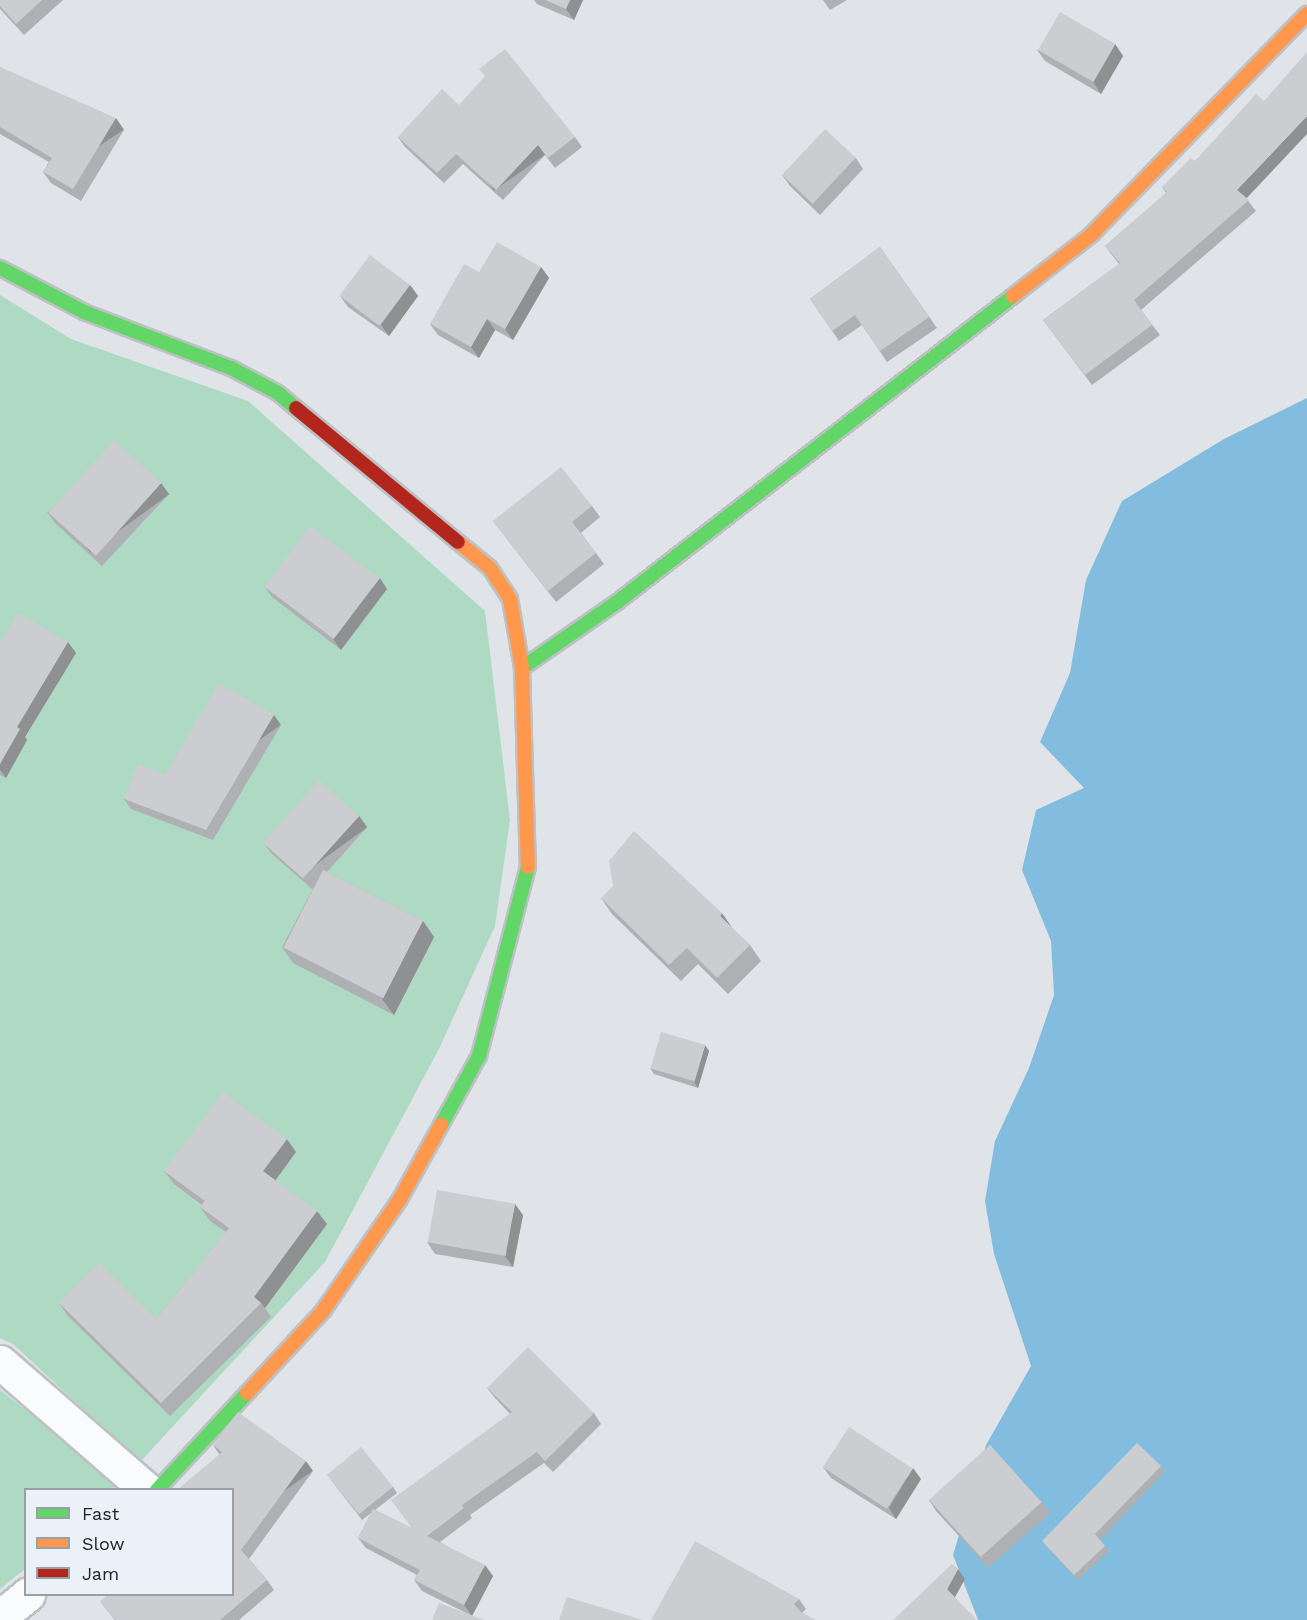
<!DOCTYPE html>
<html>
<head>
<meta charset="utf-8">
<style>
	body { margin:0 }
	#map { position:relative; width:1307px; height:1620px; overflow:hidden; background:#e0e4e8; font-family:"Work Sans",sans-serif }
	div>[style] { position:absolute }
	.green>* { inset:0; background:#aedac3 }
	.water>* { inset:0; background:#82bddf }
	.roads { filter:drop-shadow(2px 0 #bec1c4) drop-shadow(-2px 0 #bec1c4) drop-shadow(0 2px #bec1c4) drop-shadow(0 -2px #bec1c4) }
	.street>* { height:33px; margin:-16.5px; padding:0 16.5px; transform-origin:16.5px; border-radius:16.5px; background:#fafbfc }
	.fast>* { height:14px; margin:-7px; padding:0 7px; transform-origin:7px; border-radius:7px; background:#63d668 }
	.slow>* { height:14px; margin:-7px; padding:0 7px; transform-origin:7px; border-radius:7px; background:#ff974d }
	.jam>* { height:14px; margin:-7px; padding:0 7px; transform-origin:7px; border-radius:7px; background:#b3261e }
	.wall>* { inset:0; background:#afb0b4 }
	.shaded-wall>* { inset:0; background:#8e9092; transform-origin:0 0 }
	.building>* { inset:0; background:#cbcdd1; transform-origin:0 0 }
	span { translate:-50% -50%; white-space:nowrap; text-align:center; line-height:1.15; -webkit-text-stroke:4.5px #eaf1f9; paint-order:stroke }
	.legend { position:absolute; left:24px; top:1488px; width:210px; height:108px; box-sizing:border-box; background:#eaf1f9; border:2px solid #9a9fa5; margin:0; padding:8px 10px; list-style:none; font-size:18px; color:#212427 }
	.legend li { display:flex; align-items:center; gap:12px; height:30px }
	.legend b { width:30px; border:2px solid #9a9fa5 }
</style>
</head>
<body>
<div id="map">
	<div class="green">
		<div style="clip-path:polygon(0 295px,71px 339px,248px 401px,485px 611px,510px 820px,495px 926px,439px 1049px,325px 1262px,140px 1462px,13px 1344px,0 1338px)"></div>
		<div style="clip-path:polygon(0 1390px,117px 1481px,113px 1489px,26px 1490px,25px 1569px,0 1589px)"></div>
	</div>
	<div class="water">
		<div style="clip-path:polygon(1307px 398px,1307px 1620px,978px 1620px,953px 1555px,986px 1445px,1031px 1366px,994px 1254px,985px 1201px,995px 1141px,1029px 1068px,1054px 995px,1051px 941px,1022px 870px,1036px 810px,1084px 788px,1040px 742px,1070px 673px,1086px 580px,1122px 501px,1224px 439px)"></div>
	</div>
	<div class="roads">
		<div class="street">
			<div style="left:0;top:1362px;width:195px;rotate:41deg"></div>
			<div style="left:0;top:1617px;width:36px;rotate:-39deg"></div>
		</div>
		<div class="fast">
			<div style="left:0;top:268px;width:95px;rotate:27.6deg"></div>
			<div style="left:84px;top:312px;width:157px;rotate:20.9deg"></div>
			<div style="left:231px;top:368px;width:53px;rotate:28deg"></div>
			<div style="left:278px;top:393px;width:23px;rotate:40deg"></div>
			<div style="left:522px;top:668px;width:114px;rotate:-34.7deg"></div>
			<div style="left:616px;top:603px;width:502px;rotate:-37.71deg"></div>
			<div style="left:441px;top:1125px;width:79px;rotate:-61.2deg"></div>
			<div style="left:479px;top:1056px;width:195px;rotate:-75.5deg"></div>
			<div style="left:157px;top:1490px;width:132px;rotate:-47.1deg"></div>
		</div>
		<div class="slow">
			<div style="left:1013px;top:296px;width:99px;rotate:-38deg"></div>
			<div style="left:1091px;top:235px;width:309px;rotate:-45.7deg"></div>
			<div style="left:458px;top:542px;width:41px;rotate:39.1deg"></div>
			<div style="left:490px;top:568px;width:37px;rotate:57deg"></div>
			<div style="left:510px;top:599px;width:70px;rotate:80.1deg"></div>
			<div style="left:522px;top:668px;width:199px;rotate:88.3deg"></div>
			<div style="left:247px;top:1393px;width:112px;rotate:-47.2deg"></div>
			<div style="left:323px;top:1311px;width:136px;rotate:-55.5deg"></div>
			<div style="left:400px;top:1199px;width:85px;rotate:-61deg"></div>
		</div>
		<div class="jam">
			<div style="left:296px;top:408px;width:210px;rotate:39.6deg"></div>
		</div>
	</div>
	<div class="wall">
		<div style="clip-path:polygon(0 0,63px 0,24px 35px,0 9px)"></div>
		<div style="clip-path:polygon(534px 0,583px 0,574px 20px,537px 4px)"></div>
		<div style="clip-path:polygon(823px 0,847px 0,830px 10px)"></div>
		<div style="clip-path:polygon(1115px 44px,1123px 56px,1101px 94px,1045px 61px,1037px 50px)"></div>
		<div style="clip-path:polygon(0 67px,124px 130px,81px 201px,51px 183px,43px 172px,49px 162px,0 134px)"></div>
		<div style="clip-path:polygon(1264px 101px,1246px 198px,1256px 211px,1141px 310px,1160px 335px,1092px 385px,1043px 320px,1119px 264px,1105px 246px,1166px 193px,1162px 187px,1195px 161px)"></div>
		<div style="clip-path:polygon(459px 105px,575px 137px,582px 147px,555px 168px,545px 155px,503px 200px,463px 164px,444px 183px,405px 147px,398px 137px)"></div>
		<div style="clip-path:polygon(856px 158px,863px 169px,820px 215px,790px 186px,782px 175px)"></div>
		<div style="clip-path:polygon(880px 247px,937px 328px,887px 362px,862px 325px,839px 341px,810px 299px)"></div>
		<div style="clip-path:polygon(541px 267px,549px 278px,513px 340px,495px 330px,479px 358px,438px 335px,430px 324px,479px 272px)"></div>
		<div style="clip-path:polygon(410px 285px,418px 296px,389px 336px,348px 307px,340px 296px)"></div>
		<div style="clip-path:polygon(169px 494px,102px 566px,55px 523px,47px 512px)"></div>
		<div style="clip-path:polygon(592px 506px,600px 517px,581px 533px,604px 564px,556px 602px,493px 521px)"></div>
		<div style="clip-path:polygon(264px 586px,387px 589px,341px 650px,272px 597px)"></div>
		<div style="clip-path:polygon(68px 642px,76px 653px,25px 737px,27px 740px,6px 778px,0 775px,0 643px)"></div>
		<div style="clip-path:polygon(281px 725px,213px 840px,131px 809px,124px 799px,165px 775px)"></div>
		<div style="clip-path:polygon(359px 816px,367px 827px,327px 872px,423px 921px,434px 937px,394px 1015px,293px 963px,282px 947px,314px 887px,312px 889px,271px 853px,263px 842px)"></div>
		<div style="clip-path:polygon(601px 898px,733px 929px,750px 945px,761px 961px,728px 994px,698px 964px,681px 981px,612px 914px)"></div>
		<div style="clip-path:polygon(709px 1051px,698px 1088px,654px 1074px,650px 1068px)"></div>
		<div style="clip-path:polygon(296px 1152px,275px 1180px,327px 1224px,265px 1308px,271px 1317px,170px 1416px,68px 1316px,59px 1303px,156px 1319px,226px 1232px,210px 1221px,200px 1207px,202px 1205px,174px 1184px,164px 1171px)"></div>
		<div style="clip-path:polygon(523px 1215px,513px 1267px,435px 1254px,427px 1242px)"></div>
		<div style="clip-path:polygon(487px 1388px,594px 1413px,601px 1424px,553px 1472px,544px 1463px,470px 1515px,472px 1518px,440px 1542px,493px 1576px,472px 1616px,422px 1591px,414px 1580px,417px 1575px,366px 1548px,358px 1538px,371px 1513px,362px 1520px,331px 1480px,393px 1487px,397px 1493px,375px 1510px,411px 1528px,510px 1414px,495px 1398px)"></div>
		<div style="clip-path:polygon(213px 1445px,313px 1471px,249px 1559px,267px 1580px,274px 1590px,239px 1620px,115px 1620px,100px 1601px,232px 1594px,219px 1454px)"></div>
		<div style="clip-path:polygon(1161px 1466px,1165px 1472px,1100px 1540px,1109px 1551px,1078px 1580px,1046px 1546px,1042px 1541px)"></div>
		<div style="clip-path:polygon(823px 1467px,921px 1479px,896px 1519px,831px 1478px)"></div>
		<div style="clip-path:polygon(929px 1500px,1042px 1502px,1050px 1513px,988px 1568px,936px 1511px)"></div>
		<div style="clip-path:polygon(799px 1599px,806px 1609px,802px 1613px,651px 1620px)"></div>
	</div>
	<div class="shaded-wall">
		<div style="clip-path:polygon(570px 0,583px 0,574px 20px,566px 9px)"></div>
		<div style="clip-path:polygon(1115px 44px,1123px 56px,1101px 94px,1093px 82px)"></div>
		<div style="clip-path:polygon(1307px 116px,1307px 134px,1244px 201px,1237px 190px)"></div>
		<div style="left:116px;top:118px;width:14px;height:83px;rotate:56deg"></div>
		<div style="left:538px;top:145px;width:12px;height:62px;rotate:55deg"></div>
		<div style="clip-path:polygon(541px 267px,549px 278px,513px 340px,505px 329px)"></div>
		<div style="clip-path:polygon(410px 285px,418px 296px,389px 336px,381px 325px)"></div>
		<div style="clip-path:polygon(487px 319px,495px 330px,479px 358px,471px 347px)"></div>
		<div style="left:161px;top:483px;width:14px;height:98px;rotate:54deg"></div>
		<div style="clip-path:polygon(380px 578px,387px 589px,341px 650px,333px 639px)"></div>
		<div style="clip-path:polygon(68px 642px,76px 653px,25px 737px,27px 740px,6px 778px,0 770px,0 764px,17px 727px)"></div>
		<div style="left:274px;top:715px;width:12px;height:134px;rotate:55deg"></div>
		<div style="left:359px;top:816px;width:14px;height:83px;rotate:54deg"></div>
		<div style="clip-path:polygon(722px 913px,733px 929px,720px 916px)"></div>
		<div style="clip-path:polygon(423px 921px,434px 937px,394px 1015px,382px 999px)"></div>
		<div style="clip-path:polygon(705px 1045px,709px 1051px,698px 1088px,694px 1082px)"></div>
		<div style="clip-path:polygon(287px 1139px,296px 1152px,272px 1185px,263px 1171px)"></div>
		<div style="clip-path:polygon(515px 1204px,523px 1215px,513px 1267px,505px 1256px)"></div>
		<div style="clip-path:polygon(317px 1211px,327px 1224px,265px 1308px,261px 1303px,254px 1297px)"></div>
		<div style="left:306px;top:1461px;width:12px;height:110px;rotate:55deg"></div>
		<div style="clip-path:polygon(913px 1468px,921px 1479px,896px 1519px,889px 1508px)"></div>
		<div style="clip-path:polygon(485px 1565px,493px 1576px,472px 1616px,464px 1605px)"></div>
		<div style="clip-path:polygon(958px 1569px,965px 1579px,954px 1599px,947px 1589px)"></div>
	</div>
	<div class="building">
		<div style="clip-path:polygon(0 0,42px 0,16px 24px,0 6px)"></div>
		<div style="clip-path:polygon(545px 0,570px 0,566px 9px)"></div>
		<div style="left:1060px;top:12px;width:64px;height:44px;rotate:30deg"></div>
		<div style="clip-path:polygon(505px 49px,575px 137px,548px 158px,538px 145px,496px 190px,456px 154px,437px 173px,398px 137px,442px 89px,459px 105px,485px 76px,479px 69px)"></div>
		<div style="clip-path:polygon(1307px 52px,1307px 116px,1237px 190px,1249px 200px,1134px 300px,1152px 325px,1085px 375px,1043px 320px,1120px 263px,1105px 246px,1167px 192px,1162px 187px,1191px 158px,1195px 161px,1256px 94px,1264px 101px)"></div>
		<div style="clip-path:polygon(0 67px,116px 118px,73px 189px,43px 172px,52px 158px,0 127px)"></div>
		<div style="left:825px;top:129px;width:42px;height:63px;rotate:43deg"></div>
		<div style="clip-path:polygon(497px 242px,541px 267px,505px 329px,487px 319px,471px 347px,430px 324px,464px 264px,479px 272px)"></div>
		<div style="clip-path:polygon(880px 247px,929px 317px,880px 351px,855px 315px,832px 331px,810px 299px)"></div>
		<div style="left:370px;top:255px;width:50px;height:51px;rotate:37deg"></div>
		<div style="left:114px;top:440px;width:64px;height:98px;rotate:42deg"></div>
		<div style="clip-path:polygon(561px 467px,592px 506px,572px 522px,596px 553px,548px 591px,493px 521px)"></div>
		<div style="left:310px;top:526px;width:87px;height:76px;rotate:37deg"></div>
		<div style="clip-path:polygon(18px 613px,68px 642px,17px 727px,20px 729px,0 764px,0 643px)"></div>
		<div style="clip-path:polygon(219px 683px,274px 715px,206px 830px,124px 799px,138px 764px,165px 775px)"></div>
		<div style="left:319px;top:780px;width:54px;height:84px;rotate:42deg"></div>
		<div style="clip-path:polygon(634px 831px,722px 913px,720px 916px,750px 945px,717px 978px,687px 948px,669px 965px,601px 898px,613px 886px,609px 861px)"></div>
		<div style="left:323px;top:870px;width:112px;height:87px;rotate:27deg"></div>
		<div style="left:661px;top:1032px;width:46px;height:38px;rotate:16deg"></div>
		<div style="clip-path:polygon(223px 1092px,287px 1139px,263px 1171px,317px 1211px,254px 1297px,261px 1303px,161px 1403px,59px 1303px,99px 1263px,156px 1319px,229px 1228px,200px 1207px,205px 1201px,164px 1171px)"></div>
		<div style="left:437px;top:1190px;width:79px;height:53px;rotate:10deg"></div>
		<div style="clip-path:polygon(528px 1347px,594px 1413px,545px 1461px,537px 1452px,462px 1505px,464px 1508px,427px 1536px,485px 1565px,464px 1605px,414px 1580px,420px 1570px,358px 1538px,373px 1509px,412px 1528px,391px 1500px,512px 1412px,487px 1388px)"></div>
		<div style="clip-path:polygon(238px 1412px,306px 1461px,241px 1550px,267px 1580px,220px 1620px,116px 1620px,100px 1601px,109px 1594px,232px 1594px,232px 1490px,177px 1490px,222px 1452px,213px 1445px)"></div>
		<div style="left:849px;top:1427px;width:76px;height:48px;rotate:33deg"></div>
		<div style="clip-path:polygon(1137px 1443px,1161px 1466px,1095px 1534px,1105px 1546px,1074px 1575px,1042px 1541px)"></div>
		<div style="left:990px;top:1445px;width:77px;height:82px;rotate:48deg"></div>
		<div style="left:361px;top:1447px;width:51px;height:44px;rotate:51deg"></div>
		<div style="clip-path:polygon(695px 1541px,799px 1599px,794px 1604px,801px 1612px,816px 1620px,651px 1620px)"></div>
		<div style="clip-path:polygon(952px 1564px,958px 1569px,947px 1589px,976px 1619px,975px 1620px,893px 1620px)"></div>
		<div style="clip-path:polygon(567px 1597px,643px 1620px,559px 1620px)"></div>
		<div style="clip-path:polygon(439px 1603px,484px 1620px,432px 1620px)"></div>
	</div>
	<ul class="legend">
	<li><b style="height:8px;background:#63d668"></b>Fast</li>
	<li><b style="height:8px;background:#ff974d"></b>Slow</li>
	<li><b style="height:8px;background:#b3261e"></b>Jam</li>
	</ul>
</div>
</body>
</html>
